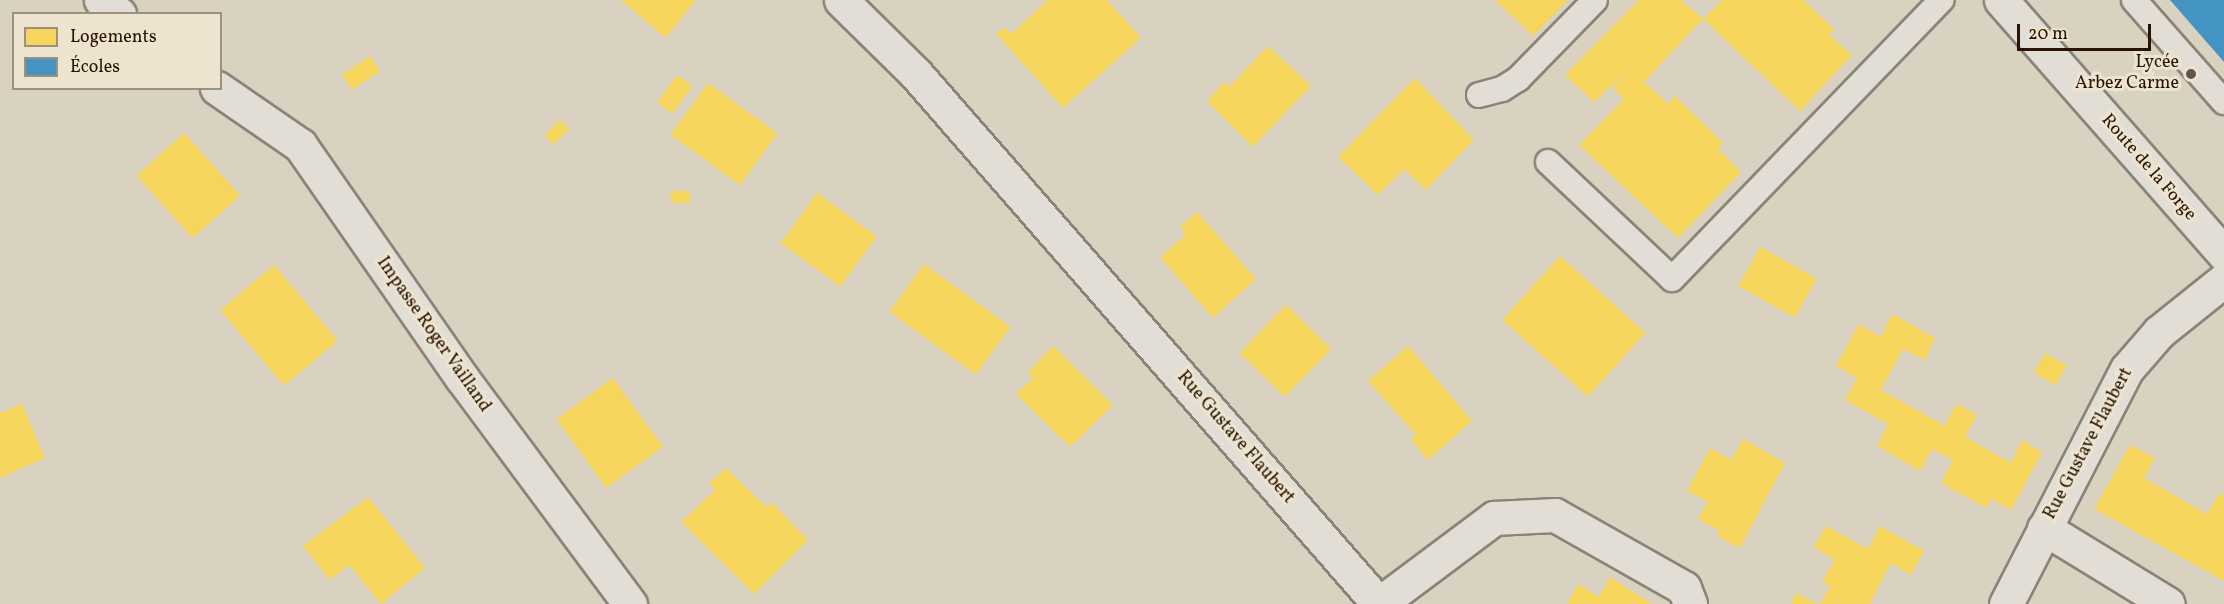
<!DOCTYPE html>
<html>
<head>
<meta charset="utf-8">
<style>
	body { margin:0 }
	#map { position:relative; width:2224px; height:604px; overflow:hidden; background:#d9d2c1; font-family:Vollkorn,serif }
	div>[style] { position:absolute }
	.homes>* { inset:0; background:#f6d55c; transform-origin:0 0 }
	.schools>* { inset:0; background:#4393c3 }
	.roads { filter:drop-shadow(2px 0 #8a8378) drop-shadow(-2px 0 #8a8378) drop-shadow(0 2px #8a8378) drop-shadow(0 -2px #8a8378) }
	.lane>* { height:24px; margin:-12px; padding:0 12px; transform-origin:12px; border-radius:12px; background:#e2ded5 }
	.street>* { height:33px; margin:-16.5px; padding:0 16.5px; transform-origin:16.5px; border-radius:16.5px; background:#e2ded5 }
	.secondary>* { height:33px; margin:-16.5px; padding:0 16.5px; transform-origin:16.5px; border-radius:16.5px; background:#e2ded5 }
	.dots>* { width:16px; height:16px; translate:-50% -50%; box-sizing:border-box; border:3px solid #ede4d0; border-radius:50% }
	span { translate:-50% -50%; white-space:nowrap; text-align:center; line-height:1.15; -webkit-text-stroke:6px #ede4d0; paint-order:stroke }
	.poi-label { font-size:18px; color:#281203 }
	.right { translate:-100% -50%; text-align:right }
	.street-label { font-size:18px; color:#281203 }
	.legend { position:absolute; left:12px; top:12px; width:210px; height:78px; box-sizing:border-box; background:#ede4d0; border:2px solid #9e907e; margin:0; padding:8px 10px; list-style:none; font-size:18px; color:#281203 }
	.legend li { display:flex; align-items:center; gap:12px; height:30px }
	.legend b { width:30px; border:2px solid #9e907e }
	.scale { position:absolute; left:2017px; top:24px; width:134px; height:27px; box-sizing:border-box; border:3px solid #281203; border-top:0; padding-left:8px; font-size:18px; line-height:21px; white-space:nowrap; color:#281203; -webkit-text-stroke:4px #ede4d0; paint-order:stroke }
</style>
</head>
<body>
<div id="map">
	<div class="homes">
		<div style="clip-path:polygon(621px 0,696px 0,666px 38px)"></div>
		<div style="clip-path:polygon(1048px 0,1107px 0,1141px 38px,1063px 108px,996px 34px,1005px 27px,1011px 34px)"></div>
		<div style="clip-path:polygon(1495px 0,1568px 0,1533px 36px)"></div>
		<div style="clip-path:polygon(1639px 0,1681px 0,1703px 19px,1644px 82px,1668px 104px,1675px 96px,1723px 143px,1718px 149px,1741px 172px,1678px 238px,1579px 145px,1624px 99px,1612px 87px,1633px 65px,1594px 102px,1565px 75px)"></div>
		<div style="clip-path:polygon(1722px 0,1803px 0,1834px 29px,1829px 35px,1852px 55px,1800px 111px,1703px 19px)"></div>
		<div style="clip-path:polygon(1268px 46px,1311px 86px,1253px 147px,1207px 101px,1224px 82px,1229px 87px)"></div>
		<div style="left:370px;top:56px;width:18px;height:34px;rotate:56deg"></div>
		<div style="left:677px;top:75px;width:19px;height:34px;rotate:36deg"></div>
		<div style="clip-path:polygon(1415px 78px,1474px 140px,1426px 190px,1404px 169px,1378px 195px,1338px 157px)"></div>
		<div style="left:708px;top:83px;width:86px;height:64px;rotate:36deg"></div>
		<div style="left:560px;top:120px;width:13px;height:22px;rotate:45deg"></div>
		<div style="left:184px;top:133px;width:84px;height:64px;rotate:48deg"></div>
		<div style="left:671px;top:191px;width:19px;height:12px"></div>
		<div style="left:817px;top:193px;width:74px;height:62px;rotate:36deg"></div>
		<div style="clip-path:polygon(1197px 212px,1256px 279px,1213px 318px,1160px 257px,1186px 235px,1180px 227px)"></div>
		<div style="left:1760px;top:247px;width:65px;height:45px;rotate:29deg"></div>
		<div style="left:1560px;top:256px;width:115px;height:86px;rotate:42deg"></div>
		<div style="left:924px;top:264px;width:107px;height:59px;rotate:36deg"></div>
		<div style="left:274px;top:265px;width:99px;height:70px;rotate:50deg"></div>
		<div style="left:1286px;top:305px;width:63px;height:67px;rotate:44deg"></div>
		<div style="clip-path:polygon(1892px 314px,1935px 338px,1925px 360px,1903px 349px,1881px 390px,1945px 426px,1956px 404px,1965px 408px,1977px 415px,1965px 437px,2011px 463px,2022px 440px,2042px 452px,2011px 510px,1991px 499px,1986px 508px,1941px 483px,1953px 460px,1932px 449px,1920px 471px,1877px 446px,1888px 424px,1845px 400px,1857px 378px,1836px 366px,1859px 324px,1881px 337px)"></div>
		<div style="clip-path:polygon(1053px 346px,1113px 405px,1070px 447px,1016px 394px,1033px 378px,1028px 372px)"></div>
		<div style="clip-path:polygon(1408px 346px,1472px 421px,1428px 460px,1411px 440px,1416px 435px,1368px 381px)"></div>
		<div style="left:2045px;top:353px;width:25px;height:23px;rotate:29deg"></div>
		<div style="left:613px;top:378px;width:85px;height:70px;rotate:54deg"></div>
		<div style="clip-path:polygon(22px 404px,45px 458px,0 478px,0 413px)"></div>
		<div style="clip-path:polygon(1743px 439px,1785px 463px,1740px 548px,1717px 536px,1720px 531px,1698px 519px,1708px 502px,1687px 491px,1710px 448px,1731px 460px)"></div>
		<div style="clip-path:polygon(2130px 445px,2155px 458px,2144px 478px,2207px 514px,2219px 493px,2224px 496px,2224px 581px,2094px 509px)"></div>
		<div style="clip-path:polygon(726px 468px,766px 507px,772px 503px,808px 540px,754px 594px,681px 522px,715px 490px,709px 483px)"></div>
		<div style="clip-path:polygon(368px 497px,425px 568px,381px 604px,349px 565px,330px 580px,303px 546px)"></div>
		<div style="clip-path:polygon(1826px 526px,1868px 549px,1880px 526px,1924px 551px,1911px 575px,1891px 563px,1870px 604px,1820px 604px,1830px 586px,1822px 581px,1835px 560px,1814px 547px)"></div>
		<div style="clip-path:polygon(1610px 577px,1652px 604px,1567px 604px,1578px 584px,1599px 597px)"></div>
		<div style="clip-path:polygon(1796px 593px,1817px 604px,1791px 604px)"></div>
	</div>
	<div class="schools">
		<div style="clip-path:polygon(2170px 0,2224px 0,2224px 62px)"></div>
	</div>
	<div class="roads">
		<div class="lane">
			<div style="left:2134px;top:0;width:136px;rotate:48.6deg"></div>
			<div style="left:1479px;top:95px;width:24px;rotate:-15deg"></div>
			<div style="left:1502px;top:89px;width:19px;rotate:-32deg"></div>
			<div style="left:1518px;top:79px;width:110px;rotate:-45.7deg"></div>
			<div style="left:1548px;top:162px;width:170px;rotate:43.3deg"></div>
			<div style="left:1672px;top:279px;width:388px;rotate:-46deg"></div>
		</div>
		<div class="street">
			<div style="left:101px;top:0;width:23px;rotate:38deg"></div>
			<div style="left:841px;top:0;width:105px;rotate:44.6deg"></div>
			<div style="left:916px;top:74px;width:704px;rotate:48.86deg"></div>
			<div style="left:1379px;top:604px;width:144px;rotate:-36.8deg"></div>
			<div style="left:1494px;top:518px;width:61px;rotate:-2.8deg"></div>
			<div style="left:1555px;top:515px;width:148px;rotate:29.5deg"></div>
			<div style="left:1684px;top:588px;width:17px;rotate:69deg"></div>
			<div style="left:217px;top:88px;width:101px;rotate:34.5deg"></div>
			<div style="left:300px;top:145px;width:284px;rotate:55.2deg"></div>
			<div style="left:462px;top:378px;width:282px;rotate:53.4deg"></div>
			<div style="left:2044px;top:528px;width:145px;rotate:31.5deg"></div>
			<div style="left:2006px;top:604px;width:264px;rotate:-62.8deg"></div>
			<div style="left:2127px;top:369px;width:49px;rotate:-49.1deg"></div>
			<div style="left:2159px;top:332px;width:83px;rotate:-38.7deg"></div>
		</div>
		<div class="secondary">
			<div style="left:2001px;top:0;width:338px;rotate:48.7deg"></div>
		</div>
	</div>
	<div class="dots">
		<div style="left:2191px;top:74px;background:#665546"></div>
	</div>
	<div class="poi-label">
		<span class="right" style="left:2179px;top:74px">Lycée<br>Arbez Carme</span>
	</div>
	<div class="street-label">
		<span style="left:2148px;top:168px;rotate:49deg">Route de la Forge</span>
		<span style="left:433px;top:335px;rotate:55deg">Impasse Roger Vailland</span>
		<span style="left:1235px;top:438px;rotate:49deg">Rue Gustave Flaubert</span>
		<span style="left:2089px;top:444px;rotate:-62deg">Rue Gustave Flaubert</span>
	</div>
	<ul class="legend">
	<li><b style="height:16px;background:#f6d55c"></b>Logements</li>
	<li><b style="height:16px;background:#4393c3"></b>Écoles</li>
	</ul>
	<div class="scale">20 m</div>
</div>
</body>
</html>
